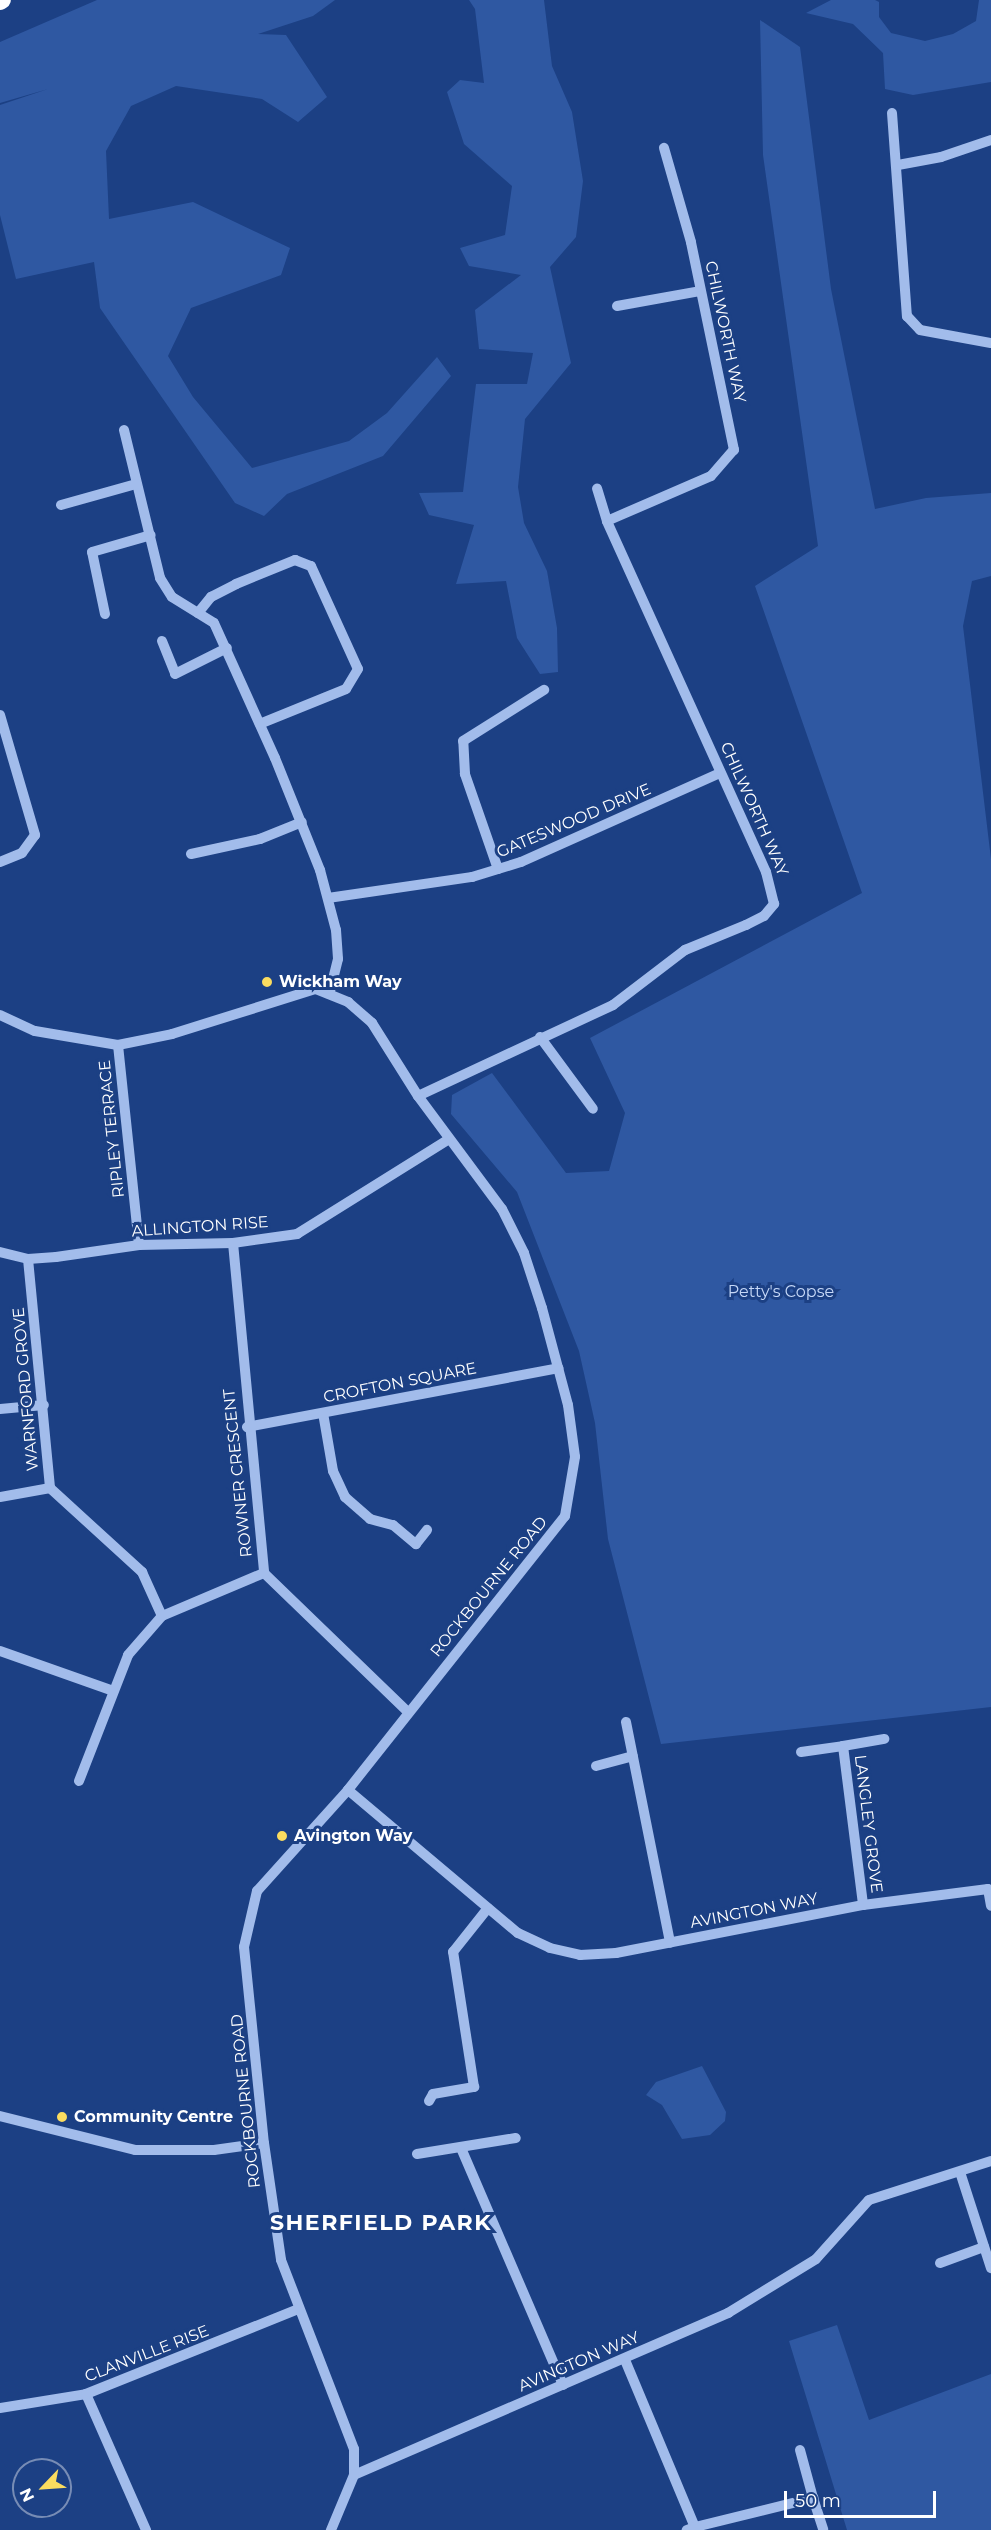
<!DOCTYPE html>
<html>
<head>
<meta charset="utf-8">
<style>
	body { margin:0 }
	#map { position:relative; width:991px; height:2530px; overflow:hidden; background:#1c4084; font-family:Montserrat,sans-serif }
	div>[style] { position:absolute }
	.green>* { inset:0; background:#2f58a2 }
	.minor>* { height:10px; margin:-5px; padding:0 5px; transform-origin:5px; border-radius:5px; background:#a2bceb }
	.highway>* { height:18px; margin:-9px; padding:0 9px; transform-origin:9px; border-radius:9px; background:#fff }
	.dots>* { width:16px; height:16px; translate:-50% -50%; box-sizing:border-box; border:3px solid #1c4084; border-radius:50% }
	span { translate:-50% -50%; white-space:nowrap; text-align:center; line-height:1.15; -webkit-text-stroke:6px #1c4084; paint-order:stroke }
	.street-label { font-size:16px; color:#fff }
	.poi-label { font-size:16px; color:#fff; font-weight:700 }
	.left { translate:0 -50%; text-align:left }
	.park-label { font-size:16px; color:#c6d8f8 }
	.district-label { font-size:22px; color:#fff; font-weight:700; letter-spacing:1.5px }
	.north { position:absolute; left:12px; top:2458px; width:60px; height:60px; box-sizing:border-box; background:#1c4084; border:2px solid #778cb5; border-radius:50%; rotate:245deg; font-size:16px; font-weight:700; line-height:24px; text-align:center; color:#fff }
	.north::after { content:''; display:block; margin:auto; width:21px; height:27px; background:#fbdc5f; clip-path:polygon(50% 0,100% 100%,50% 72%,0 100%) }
	.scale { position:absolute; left:784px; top:2491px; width:152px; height:27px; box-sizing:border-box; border:3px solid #fff; border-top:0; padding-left:8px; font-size:18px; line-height:21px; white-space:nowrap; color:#fff; -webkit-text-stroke:4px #1c4084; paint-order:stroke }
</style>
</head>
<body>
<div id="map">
	<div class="green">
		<div style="clip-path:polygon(97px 0,335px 0,313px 16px,258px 34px,286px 35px,327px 97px,298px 122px,262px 99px,176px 86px,131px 106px,106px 151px,109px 219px,193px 202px,290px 248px,281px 275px,191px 308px,168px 356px,193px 397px,252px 468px,349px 441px,387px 413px,437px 357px,451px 376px,383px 456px,287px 494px,264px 516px,235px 503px,100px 308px,94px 262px,16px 279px,0 215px,0 105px,48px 89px,0 103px,0 42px)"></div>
		<div style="clip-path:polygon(469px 0,544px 0,552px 66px,572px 112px,583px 181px,576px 237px,550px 267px,571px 363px,525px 419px,518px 487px,524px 523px,547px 571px,557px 628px,558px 672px,540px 674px,517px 638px,506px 581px,456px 584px,474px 525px,429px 515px,419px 493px,463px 492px,476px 384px,527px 384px,533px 353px,479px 349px,475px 310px,521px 275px,469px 266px,460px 248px,505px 235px,512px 186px,464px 144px,447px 92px,460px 80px,484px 83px,475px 9px)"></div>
		<div style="clip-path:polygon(831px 0,875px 0,879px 2px,879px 17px,891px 33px,925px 41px,953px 34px,976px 21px,979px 0,991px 0,991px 82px,913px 95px,885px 89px,883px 53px,853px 24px,806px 13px)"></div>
		<div style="clip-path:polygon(760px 20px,800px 47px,831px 289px,875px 509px,926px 498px,991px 493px,991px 576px,972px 581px,963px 626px,991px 859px,991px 1707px,661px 1744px,608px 1539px,595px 1423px,579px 1351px,517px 1192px,451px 1114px,452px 1095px,492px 1073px,566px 1173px,609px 1171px,625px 1113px,590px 1038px,862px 893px,755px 586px,818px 546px,763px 155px)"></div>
		<div style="clip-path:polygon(702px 2066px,726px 2112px,725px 2121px,710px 2135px,682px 2139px,662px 2105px,646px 2095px,656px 2082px)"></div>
		<div style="clip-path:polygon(837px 2325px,869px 2420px,991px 2374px,991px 2530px,847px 2530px,789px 2341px)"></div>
	</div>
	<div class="minor">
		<div style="left:892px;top:113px;width:204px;rotate:85.8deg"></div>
		<div style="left:907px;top:316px;width:19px;rotate:47deg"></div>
		<div style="left:920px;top:330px;width:72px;rotate:10.4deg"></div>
		<div style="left:898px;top:165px;width:44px;rotate:-10.5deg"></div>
		<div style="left:941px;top:157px;width:53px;rotate:-18.8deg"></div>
		<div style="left:617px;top:306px;width:84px;rotate:-10.2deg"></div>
		<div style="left:124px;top:430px;width:152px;rotate:76.3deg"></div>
		<div style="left:160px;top:578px;width:22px;rotate:58deg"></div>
		<div style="left:172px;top:597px;width:49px;rotate:31.8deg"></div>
		<div style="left:214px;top:623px;width:148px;rotate:65.7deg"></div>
		<div style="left:275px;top:758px;width:121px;rotate:68.1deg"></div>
		<div style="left:320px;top:870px;width:62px;rotate:75.1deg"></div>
		<div style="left:336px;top:930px;width:29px;rotate:86deg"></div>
		<div style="left:338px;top:959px;width:36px;rotate:104deg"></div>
		<div style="left:61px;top:505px;width:78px;rotate:-15.6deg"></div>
		<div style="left:607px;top:521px;width:113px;rotate:-23.4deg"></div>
		<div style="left:711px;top:476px;width:35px;rotate:-49deg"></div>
		<div style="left:734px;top:450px;width:212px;rotate:-101.7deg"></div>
		<div style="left:691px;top:242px;width:98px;rotate:-106deg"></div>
		<div style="left:198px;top:613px;width:21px;rotate:-51deg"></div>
		<div style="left:211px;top:597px;width:28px;rotate:-27deg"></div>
		<div style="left:236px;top:584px;width:64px;rotate:-22.1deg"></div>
		<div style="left:295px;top:560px;width:17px;rotate:21deg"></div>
		<div style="left:311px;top:566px;width:113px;rotate:65.5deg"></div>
		<div style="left:358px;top:669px;width:23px;rotate:121deg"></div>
		<div style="left:346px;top:689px;width:93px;rotate:157.9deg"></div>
		<div style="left:105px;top:614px;width:63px;rotate:-101.8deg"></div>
		<div style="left:92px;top:552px;width:61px;rotate:-16.1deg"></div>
		<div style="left:162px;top:641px;width:35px;rotate:68deg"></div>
		<div style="left:175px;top:674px;width:58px;rotate:-26.6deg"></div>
		<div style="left:0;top:715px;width:125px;rotate:73.7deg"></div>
		<div style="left:35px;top:835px;width:22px;rotate:126deg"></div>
		<div style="left:22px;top:853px;width:24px;rotate:158deg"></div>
		<div style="left:191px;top:854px;width:71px;rotate:-12.3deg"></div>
		<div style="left:260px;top:839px;width:45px;rotate:-22deg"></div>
		<div style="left:498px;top:869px;width:101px;rotate:-109.2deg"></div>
		<div style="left:465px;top:774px;width:33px;rotate:-93deg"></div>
		<div style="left:463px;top:741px;width:96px;rotate:-32.2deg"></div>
		<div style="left:328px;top:898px;width:146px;rotate:-8.3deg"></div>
		<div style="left:472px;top:877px;width:51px;rotate:-17deg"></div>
		<div style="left:521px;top:862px;width:218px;rotate:-24.1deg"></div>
		<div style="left:0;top:1015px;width:38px;rotate:25deg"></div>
		<div style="left:35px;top:1031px;width:84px;rotate:9.6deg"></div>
		<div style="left:118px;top:1045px;width:55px;rotate:-11.5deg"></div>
		<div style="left:172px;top:1034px;width:151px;rotate:-17.4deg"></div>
		<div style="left:316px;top:989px;width:35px;rotate:22deg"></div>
		<div style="left:348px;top:1002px;width:32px;rotate:41deg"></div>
		<div style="left:372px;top:1023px;width:86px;rotate:57.8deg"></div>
		<div style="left:418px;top:1096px;width:141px;rotate:53.4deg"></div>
		<div style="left:502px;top:1209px;width:49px;rotate:63.4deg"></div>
		<div style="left:524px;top:1253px;width:58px;rotate:71.9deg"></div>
		<div style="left:542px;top:1308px;width:100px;rotate:75deg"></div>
		<div style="left:568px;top:1405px;width:52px;rotate:82.3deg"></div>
		<div style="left:575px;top:1457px;width:60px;rotate:99.6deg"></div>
		<div style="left:565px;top:1516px;width:350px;rotate:128.4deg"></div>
		<div style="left:348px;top:1790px;width:136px;rotate:132deg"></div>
		<div style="left:257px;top:1891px;width:57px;rotate:103.1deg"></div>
		<div style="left:244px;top:1947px;width:197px;rotate:84.2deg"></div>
		<div style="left:264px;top:2143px;width:118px;rotate:81.7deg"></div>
		<div style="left:281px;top:2260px;width:203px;rotate:68.9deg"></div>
		<div style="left:354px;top:2449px;width:26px;rotate:90deg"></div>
		<div style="left:354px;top:2475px;width:60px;rotate:112.7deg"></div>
		<div style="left:540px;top:1037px;width:89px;rotate:53.6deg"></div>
		<div style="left:118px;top:1045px;width:201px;rotate:84deg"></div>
		<div style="left:418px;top:1096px;width:215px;rotate:-25deg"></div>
		<div style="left:613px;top:1005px;width:91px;rotate:-37.4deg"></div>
		<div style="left:685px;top:950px;width:66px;rotate:-22.3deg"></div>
		<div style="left:746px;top:925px;width:20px;rotate:-27deg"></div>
		<div style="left:764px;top:916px;width:16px;rotate:-50deg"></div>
		<div style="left:774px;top:904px;width:33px;rotate:-104deg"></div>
		<div style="left:766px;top:872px;width:385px;rotate:-114.4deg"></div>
		<div style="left:607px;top:521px;width:34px;rotate:-107deg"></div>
		<div style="left:233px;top:1243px;width:331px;rotate:84.6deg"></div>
		<div style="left:264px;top:1573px;width:199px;rotate:44deg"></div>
		<div style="left:0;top:1252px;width:29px;rotate:14deg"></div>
		<div style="left:28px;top:1259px;width:28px;rotate:-4deg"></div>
		<div style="left:56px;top:1257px;width:84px;rotate:-8.2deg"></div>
		<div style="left:139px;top:1245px;width:94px;rotate:-1.2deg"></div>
		<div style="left:233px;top:1243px;width:65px;rotate:-8deg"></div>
		<div style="left:297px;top:1234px;width:179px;rotate:-32deg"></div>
		<div style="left:28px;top:1259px;width:230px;rotate:84.5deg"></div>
		<div style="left:50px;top:1488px;width:125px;rotate:42.4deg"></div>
		<div style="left:142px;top:1572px;width:48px;rotate:65.6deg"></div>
		<div style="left:0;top:1409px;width:44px;rotate:-5.2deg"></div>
		<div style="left:323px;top:1413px;width:59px;rotate:80.2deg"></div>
		<div style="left:333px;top:1471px;width:29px;rotate:65deg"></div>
		<div style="left:345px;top:1497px;width:33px;rotate:41deg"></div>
		<div style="left:370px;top:1519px;width:24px;rotate:15deg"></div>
		<div style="left:393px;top:1525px;width:30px;rotate:40deg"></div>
		<div style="left:416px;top:1544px;width:18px;rotate:-52deg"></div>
		<div style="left:247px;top:1427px;width:317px;rotate:-10.7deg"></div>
		<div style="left:0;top:1497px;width:51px;rotate:-10.2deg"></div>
		<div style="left:0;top:1651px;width:118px;rotate:19.4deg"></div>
		<div style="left:626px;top:1722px;width:225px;rotate:78.7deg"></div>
		<div style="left:843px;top:1746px;width:42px;rotate:-9.7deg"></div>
		<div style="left:801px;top:1752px;width:42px;rotate:-8.1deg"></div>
		<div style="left:843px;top:1746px;width:160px;rotate:82.8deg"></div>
		<div style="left:596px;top:1766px;width:38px;rotate:-15deg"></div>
		<div style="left:79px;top:1781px;width:135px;rotate:-68.7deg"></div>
		<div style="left:128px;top:1655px;width:52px;rotate:-48.9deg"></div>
		<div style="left:162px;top:1616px;width:111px;rotate:-22.9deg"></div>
		<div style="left:348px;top:1790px;width:222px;rotate:40.1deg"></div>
		<div style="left:518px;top:1933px;width:35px;rotate:25deg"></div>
		<div style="left:550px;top:1948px;width:31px;rotate:13deg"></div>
		<div style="left:580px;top:1955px;width:36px;rotate:-3deg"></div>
		<div style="left:616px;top:1953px;width:252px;rotate:-11deg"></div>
		<div style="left:863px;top:1905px;width:126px;rotate:-7.3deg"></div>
		<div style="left:988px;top:1889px;width:17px;rotate:80deg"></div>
		<div style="left:429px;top:2101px;width:8px;rotate:-60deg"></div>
		<div style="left:433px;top:2094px;width:42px;rotate:-9.7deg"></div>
		<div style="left:474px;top:2087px;width:137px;rotate:-98.8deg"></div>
		<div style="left:453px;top:1952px;width:56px;rotate:-51.5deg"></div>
		<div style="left:0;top:2116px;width:139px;rotate:14.1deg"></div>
		<div style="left:135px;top:2150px;width:79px"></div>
		<div style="left:214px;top:2150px;width:50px;rotate:-8deg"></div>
		<div style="left:461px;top:2148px;width:258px;rotate:66.7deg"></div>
		<div style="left:417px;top:2154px;width:100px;rotate:-9.2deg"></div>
		<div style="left:960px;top:2172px;width:101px;rotate:72.1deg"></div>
		<div style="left:940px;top:2263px;width:47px;rotate:-20deg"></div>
		<div style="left:625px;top:2360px;width:181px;rotate:67.3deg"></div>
		<div style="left:695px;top:2527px;width:9px;rotate:159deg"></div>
		<div style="left:86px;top:2394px;width:149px;rotate:66.2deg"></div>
		<div style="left:0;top:2408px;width:87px;rotate:-9.2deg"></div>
		<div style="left:86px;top:2394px;width:229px;rotate:-21.8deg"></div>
		<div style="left:800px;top:2450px;width:50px;rotate:74.8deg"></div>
		<div style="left:354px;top:2475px;width:408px;rotate:-23.4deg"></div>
		<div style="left:728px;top:2313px;width:103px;rotate:-31.5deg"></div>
		<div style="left:816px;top:2259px;width:79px;rotate:-48.1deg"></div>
		<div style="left:869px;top:2200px;width:128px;rotate:-17.7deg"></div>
		<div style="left:695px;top:2527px;width:122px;rotate:-13.8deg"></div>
		<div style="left:813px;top:2498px;width:33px;rotate:72deg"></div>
	</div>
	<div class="highway">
		<div style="left:0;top:1px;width:2px;rotate:-27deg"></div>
	</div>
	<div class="dots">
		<div style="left:267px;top:982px;background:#fbdc5f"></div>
		<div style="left:282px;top:1836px;background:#fbdc5f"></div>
		<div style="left:62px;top:2117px;background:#fbdc5f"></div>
	</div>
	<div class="street-label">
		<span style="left:725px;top:332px;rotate:78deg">CHILWORTH WAY</span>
		<span style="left:754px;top:809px;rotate:66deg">CHILWORTH WAY</span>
		<span style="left:574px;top:821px;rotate:-23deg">GATESWOOD DRIVE</span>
		<span style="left:112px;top:1129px;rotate:-96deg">RIPLEY TERRACE</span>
		<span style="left:200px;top:1227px;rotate:-4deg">ALLINGTON RISE</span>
		<span style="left:400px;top:1383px;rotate:-11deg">CROFTON SQUARE</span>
		<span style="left:26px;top:1389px;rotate:-95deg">WARNFORD GROVE</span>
		<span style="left:238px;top:1473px;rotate:-96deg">ROWNER CRESCENT</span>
		<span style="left:489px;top:1587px;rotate:-51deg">ROCKBOURNE ROAD</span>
		<span style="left:868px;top:1824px;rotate:83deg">LANGLEY GROVE</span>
		<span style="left:754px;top:1911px;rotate:-11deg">AVINGTON WAY</span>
		<span style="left:246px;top:2101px;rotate:-96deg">ROCKBOURNE ROAD</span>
		<span style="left:147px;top:2354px;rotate:-21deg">CLANVILLE RISE</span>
		<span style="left:579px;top:2362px;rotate:-23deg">AVINGTON WAY</span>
	</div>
	<div class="poi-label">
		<span class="left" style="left:279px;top:982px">Wickham Way</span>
		<span class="left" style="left:294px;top:1836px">Avington Way</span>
		<span class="left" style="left:74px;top:2117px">Community Centre</span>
	</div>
	<div class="park-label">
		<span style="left:781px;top:1292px">Petty's Copse</span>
	</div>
	<div class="district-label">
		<span style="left:381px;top:2223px">SHERFIELD PARK</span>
	</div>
	<div class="north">N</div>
	<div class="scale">50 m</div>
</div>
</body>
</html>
